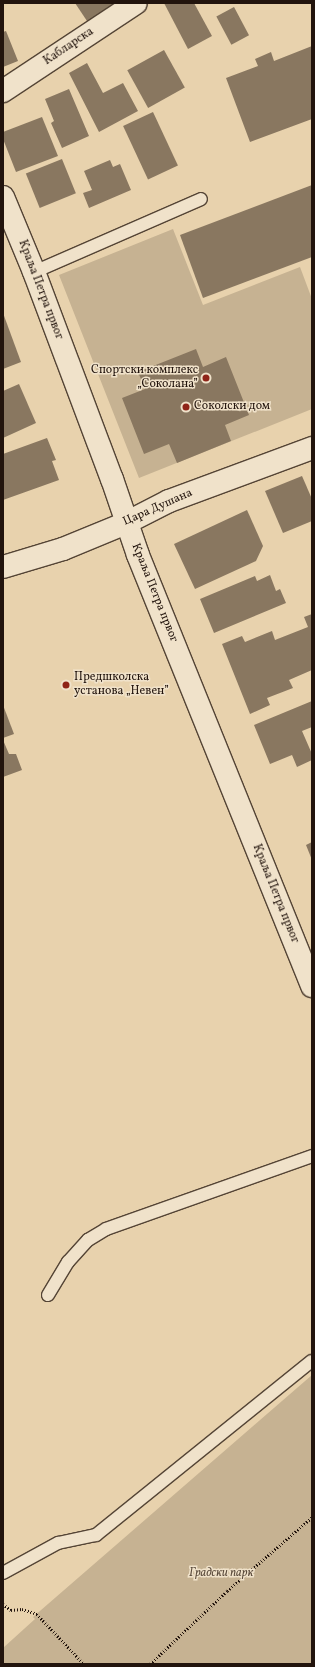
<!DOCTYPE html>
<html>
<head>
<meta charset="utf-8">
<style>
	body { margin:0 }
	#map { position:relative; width:315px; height:1667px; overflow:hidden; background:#e8d2ad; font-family:Vollkorn,serif }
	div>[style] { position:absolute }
	.green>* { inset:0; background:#c6b292 }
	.building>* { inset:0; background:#897760; transform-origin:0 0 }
	.path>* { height:2.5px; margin-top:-1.25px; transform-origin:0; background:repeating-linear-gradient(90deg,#22140d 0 1px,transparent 0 3px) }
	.roads { filter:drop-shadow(1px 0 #544435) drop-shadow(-1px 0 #544435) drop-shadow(0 1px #544435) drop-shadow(0 -1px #544435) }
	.lane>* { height:12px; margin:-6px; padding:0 6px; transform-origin:6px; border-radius:6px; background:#f0e2ca }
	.street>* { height:22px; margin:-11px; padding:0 11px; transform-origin:11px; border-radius:11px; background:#f0e2ca }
	.dots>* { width:11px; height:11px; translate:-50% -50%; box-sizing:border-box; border:2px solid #f0e2ca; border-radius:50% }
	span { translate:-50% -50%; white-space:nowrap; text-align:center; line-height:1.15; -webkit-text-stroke:3px #f0e2ca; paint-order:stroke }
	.street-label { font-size:12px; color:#22140d }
	.poi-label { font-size:12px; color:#22140d }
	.right { translate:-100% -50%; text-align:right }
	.left { translate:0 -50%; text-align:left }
	.park-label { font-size:12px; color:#5b4b3c; font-style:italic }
	.frame { position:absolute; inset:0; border:4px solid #22140d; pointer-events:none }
</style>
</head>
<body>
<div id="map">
	<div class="green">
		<div style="clip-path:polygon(173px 229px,203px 305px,300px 267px,312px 299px,312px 409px,139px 478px,59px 275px)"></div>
		<div style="clip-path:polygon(312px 1375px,312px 1664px,3px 1664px,3px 1648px,35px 1619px,33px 1617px)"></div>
	</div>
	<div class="building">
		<div style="clip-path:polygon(75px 3px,121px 3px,89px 24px)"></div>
		<div style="clip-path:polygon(164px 3px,194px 3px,212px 36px,188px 49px)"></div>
		<div style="left:234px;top:7px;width:32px;height:20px;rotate:62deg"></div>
		<div style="clip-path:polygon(6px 31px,18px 61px,3px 67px,3px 32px)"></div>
		<div style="clip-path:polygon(312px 46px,312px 119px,250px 142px,226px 78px,258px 66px,255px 59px,271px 52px,274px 61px)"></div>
		<div style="left:164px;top:50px;width:43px;height:42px;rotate:61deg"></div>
		<div style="clip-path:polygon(87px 63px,103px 93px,123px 83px,138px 111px,99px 132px,69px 73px)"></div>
		<div style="clip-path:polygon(69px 89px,89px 136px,62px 148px,51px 123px,54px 121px,45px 99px)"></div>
		<div style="left:153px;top:112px;width:59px;height:33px;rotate:65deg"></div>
		<div style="clip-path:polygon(42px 117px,58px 156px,16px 172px,3px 139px,3px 132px)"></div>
		<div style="left:62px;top:159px;width:37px;height:39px;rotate:68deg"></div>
		<div style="clip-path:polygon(110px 160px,113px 167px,120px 164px,131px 190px,89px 208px,83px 193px,92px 190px,84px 171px)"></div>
		<div style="clip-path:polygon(312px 185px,312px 257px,203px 298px,180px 235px)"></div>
		<div style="clip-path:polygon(3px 313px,21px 362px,3px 369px)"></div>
		<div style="clip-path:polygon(196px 349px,203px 367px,226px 357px,249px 415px,225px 425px,231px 441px,177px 463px,169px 444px,144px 454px,122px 398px,145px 389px,138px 372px)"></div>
		<div style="clip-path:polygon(19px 384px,36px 423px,3px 438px,3px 391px)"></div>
		<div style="clip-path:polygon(47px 438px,56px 460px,52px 461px,59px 480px,3px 500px,3px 454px)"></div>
		<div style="clip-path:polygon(302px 476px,312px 499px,312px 521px,283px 533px,265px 491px)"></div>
		<div style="clip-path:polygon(247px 510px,263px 546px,256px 561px,195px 589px,174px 544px)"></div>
		<div style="clip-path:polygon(270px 575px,276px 591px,280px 589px,286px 603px,214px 633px,200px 599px,255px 576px,257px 581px)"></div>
		<div style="clip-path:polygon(312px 614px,312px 670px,289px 680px,293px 688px,267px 698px,270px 705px,250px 714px,222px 644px,242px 636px,245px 642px,272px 631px,275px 640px,308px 627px,304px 617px)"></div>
		<div style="clip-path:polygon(312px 701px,312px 727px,302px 731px,312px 754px,312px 760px,297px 767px,292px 755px,270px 764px,254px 725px)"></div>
		<div style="clip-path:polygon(3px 705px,14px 734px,3px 738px)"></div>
		<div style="clip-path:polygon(3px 740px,9px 754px,16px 754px,22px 770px,3px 777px)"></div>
		<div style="clip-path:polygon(312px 842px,312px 860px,306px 845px)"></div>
	</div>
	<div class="path">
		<div style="left:3px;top:1604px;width:10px;rotate:37deg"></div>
		<div style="left:11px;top:1610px;width:11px;rotate:-5deg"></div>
		<div style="left:22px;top:1609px;width:16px;rotate:18deg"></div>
		<div style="left:37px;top:1614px;width:69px;rotate:46.8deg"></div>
		<div style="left:150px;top:1664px;width:106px;rotate:-43.5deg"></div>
		<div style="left:227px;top:1591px;width:113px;rotate:-41deg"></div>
	</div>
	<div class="roads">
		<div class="lane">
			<div style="left:34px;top:272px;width:182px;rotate:-23.6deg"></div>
			<div style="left:48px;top:1295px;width:39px;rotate:-59deg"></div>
			<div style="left:68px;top:1262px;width:30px;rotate:-48deg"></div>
			<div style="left:88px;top:1240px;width:21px;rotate:-31deg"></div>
			<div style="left:106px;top:1229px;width:219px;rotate:-19.5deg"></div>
			<div style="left:3px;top:1573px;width:63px;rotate:-28.6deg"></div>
			<div style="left:58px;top:1543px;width:39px;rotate:-12deg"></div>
			<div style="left:96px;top:1535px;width:277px;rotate:-38.9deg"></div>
		</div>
		<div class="street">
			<div style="left:3px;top:91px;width:159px;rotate:-33.5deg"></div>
			<div style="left:3px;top:197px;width:81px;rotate:67.5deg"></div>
			<div style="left:34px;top:272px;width:221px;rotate:69.4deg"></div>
			<div style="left:112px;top:479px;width:80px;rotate:71.1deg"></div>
			<div style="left:138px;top:555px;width:465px;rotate:68deg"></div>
			<div style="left:3px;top:567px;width:63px;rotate:-16.7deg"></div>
			<div style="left:63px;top:549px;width:68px;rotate:-22.4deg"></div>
			<div style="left:126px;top:523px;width:48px;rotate:-27.1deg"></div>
			<div style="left:169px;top:501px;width:153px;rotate:-20.3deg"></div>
		</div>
	</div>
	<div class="dots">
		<div style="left:206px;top:378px;background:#8f2418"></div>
		<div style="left:186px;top:407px;background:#8f2418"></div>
		<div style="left:66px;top:685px;background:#8f2418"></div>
	</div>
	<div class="street-label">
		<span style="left:69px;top:47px;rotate:-34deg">Кабларска</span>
		<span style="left:40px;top:290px;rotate:69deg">Краља Петра првог</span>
		<span style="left:158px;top:508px;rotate:-24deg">Цара Душана</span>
		<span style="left:154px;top:593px;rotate:68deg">Краља Петра првог</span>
		<span style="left:275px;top:894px;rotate:68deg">Краља Петра првог</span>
	</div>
	<div class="poi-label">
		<span class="right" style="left:198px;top:378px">Спортски комплекс<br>„Соколана”</span>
		<span class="left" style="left:194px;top:407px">Соколски дом</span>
		<span class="left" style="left:74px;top:685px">Предшколска<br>установа „Невен”</span>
	</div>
	<div class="park-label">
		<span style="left:221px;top:1574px">Градски парк</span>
	</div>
	<div class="frame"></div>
</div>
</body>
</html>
